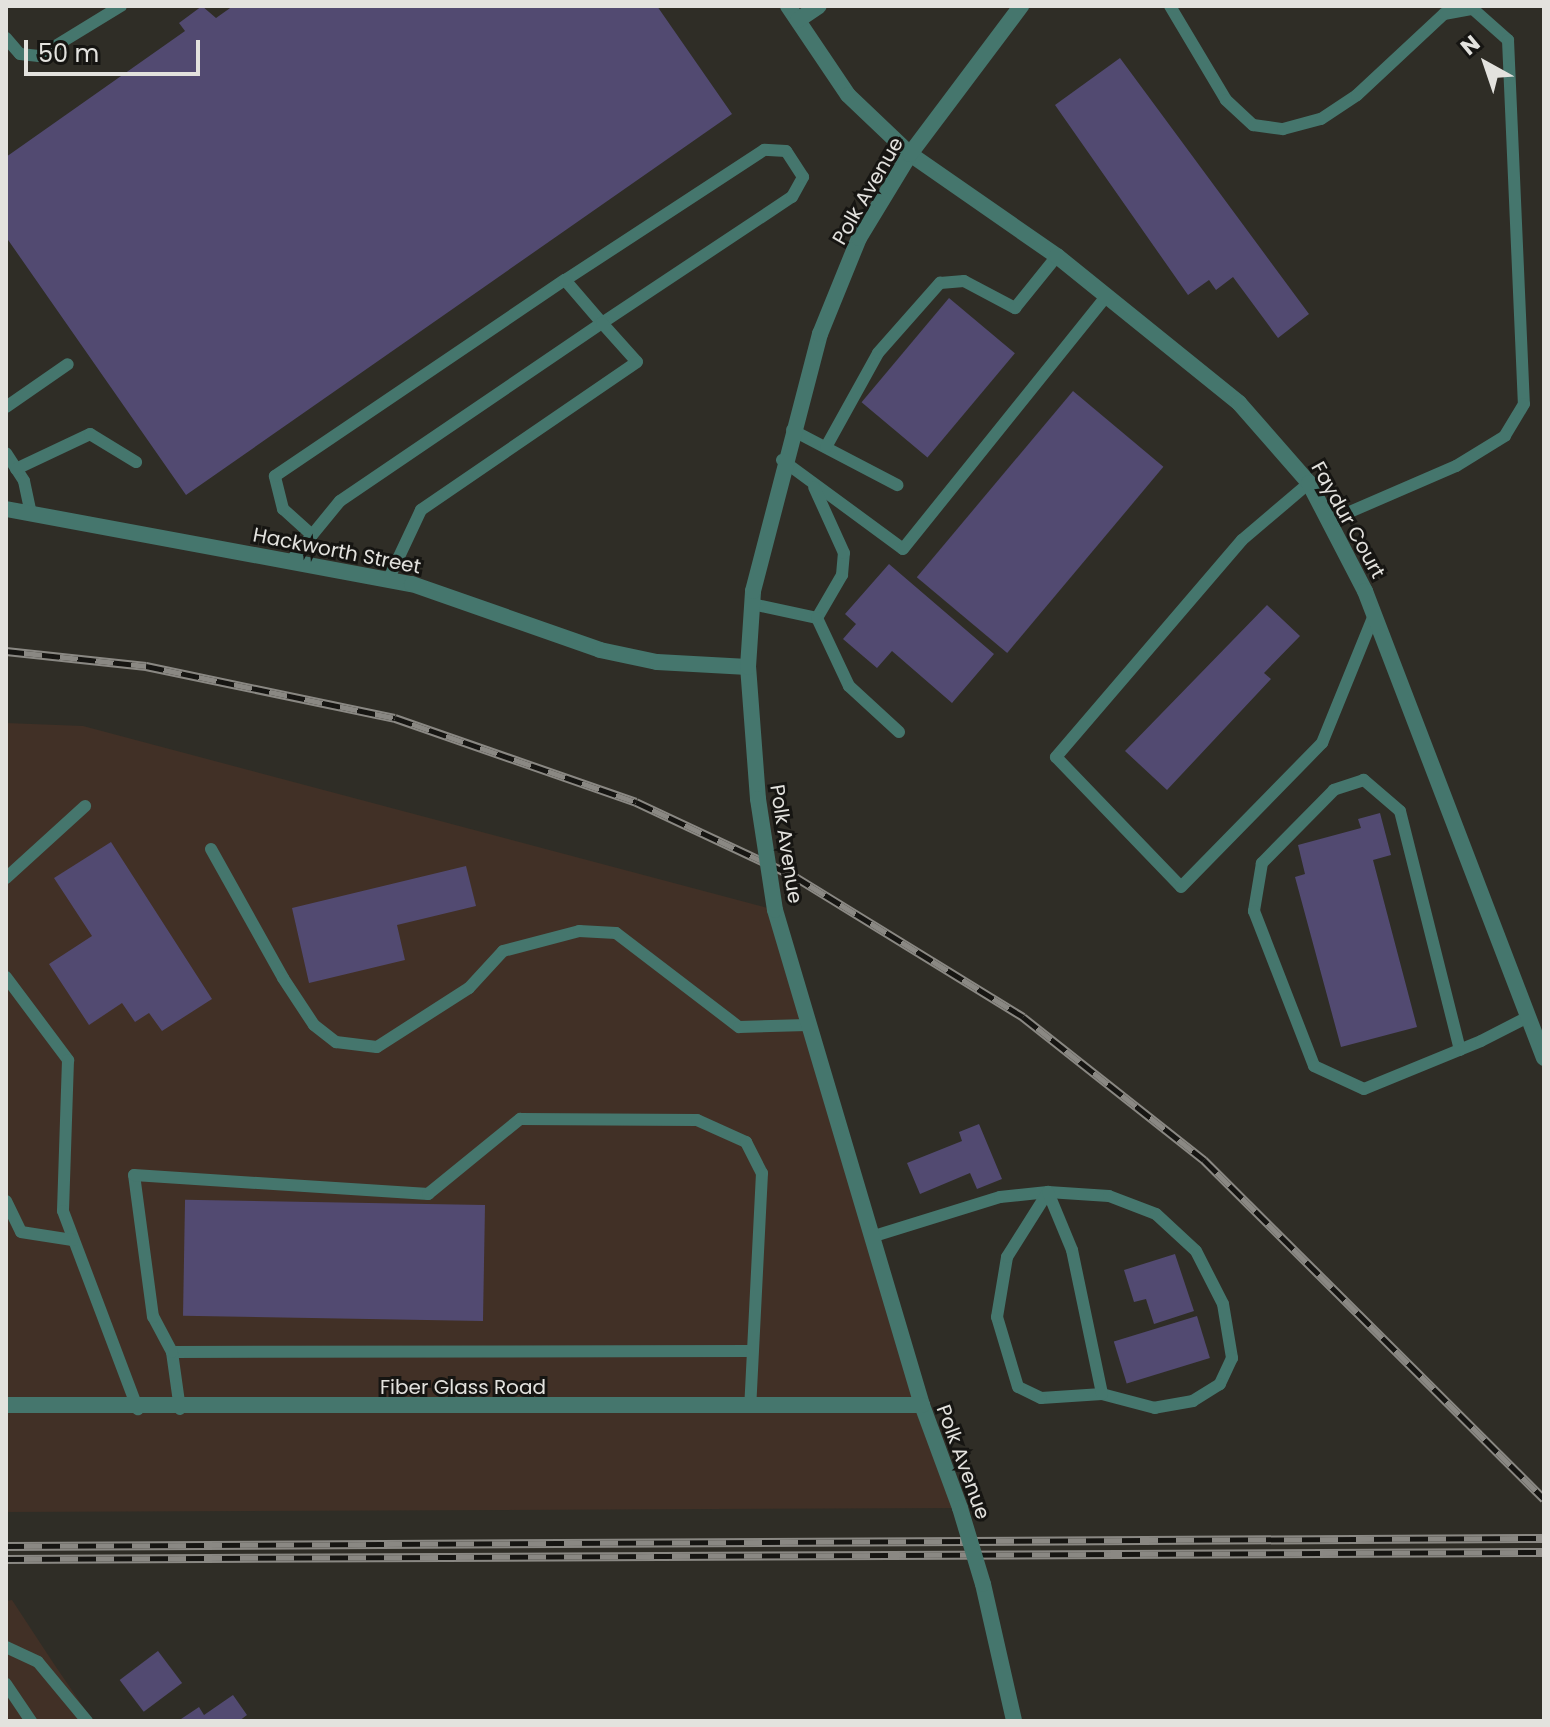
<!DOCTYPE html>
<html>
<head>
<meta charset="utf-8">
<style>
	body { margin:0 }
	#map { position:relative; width:1550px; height:1727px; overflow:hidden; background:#2f2d26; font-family:Poppins,sans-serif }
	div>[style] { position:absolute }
	.industrial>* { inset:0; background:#413026 }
	.building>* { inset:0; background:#524a71; transform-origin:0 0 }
	.lane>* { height:12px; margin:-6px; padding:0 6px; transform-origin:6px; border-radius:6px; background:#45766d }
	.street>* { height:16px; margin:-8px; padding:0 8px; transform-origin:8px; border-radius:8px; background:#45766d }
	.rail>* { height:9px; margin-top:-4.5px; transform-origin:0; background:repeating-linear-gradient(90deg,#161512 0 18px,#8a8883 0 36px); box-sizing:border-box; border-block:2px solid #8a8883 }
	.street-bridge>* { height:16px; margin:-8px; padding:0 8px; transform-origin:8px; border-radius:8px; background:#45766d }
	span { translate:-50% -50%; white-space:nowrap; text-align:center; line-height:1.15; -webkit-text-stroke:6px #161512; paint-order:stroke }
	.street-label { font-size:20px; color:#e3e2de }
	.frame { position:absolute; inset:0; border:8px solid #e3e2de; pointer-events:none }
	.north { position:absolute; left:1446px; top:24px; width:80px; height:80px; -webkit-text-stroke:6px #161512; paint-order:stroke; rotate:320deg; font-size:22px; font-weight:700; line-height:32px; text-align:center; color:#e3e2de }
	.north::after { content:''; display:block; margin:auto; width:28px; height:36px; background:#e3e2de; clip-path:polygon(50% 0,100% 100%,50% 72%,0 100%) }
	.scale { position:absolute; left:24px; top:40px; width:176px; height:36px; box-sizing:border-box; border:4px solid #e3e2de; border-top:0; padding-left:10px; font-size:24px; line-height:28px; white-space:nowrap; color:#e3e2de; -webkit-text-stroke:6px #161512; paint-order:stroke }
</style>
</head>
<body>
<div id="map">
	<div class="industrial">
		<div style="clip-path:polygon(6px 723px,83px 726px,775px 910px,960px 1508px,6px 1512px)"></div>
		<div style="clip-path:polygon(12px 1600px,54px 1664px,93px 1721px,6px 1721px,6px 1601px)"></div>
	</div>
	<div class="building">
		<div style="clip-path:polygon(202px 6px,216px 18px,233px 6px,657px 6px,732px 114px,186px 495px,6px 237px,6px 157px,185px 31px,179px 23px)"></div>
		<div style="clip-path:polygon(1120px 58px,1309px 314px,1278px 338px,1233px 277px,1216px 290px,1209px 280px,1188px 295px,1055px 105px)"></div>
		<div style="left:949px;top:298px;width:86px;height:136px;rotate:40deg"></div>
		<div style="left:1073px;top:391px;width:118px;height:243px;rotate:40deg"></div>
		<div style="clip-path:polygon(889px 564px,994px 654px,952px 703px,892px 651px,877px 668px,843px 639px,856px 624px,845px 614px)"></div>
		<div style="clip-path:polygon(1267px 605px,1300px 636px,1264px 673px,1271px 679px,1167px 790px,1125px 751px)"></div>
		<div style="clip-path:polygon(1380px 813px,1391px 855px,1373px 860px,1417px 1027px,1341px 1047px,1295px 877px,1305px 874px,1298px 845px,1361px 828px,1358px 819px)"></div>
		<div style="clip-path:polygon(111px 842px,212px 999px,162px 1031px,149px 1013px,135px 1022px,122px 1003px,89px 1025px,49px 964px,92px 936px,54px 878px)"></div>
		<div style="clip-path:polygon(466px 866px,476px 906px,397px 925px,405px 960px,309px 983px,292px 908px)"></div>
		<div style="clip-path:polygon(979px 1124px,1002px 1179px,977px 1189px,970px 1173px,920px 1194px,907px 1163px,962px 1141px,959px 1132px)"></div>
		<div style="left:485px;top:1205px;width:116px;height:300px;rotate:91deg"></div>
		<div style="clip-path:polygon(1175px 1254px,1194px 1311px,1154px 1324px,1146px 1299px,1134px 1302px,1124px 1270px)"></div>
		<div style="left:1197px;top:1316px;width:44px;height:87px;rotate:73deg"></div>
		<div style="left:158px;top:1651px;width:40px;height:48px;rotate:53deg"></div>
		<div style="clip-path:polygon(233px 1695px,247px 1715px,239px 1721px,178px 1721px,199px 1707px,204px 1715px)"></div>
	</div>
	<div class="lane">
		<div style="left:1170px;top:6px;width:109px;rotate:59.2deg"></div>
		<div style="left:1226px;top:100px;width:37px;rotate:43deg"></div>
		<div style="left:1253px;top:125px;width:30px;rotate:8deg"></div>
		<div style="left:1283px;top:129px;width:39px;rotate:-15deg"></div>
		<div style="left:1321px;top:119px;width:43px;rotate:-33.7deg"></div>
		<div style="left:1357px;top:95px;width:119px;rotate:-43deg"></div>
		<div style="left:1444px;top:14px;width:29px;rotate:-10deg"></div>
		<div style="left:1473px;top:9px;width:47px;rotate:41.5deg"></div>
		<div style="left:1508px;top:40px;width:364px;rotate:87.5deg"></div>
		<div style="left:1524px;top:404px;width:37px;rotate:121deg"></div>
		<div style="left:1505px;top:436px;width:57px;rotate:148.5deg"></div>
		<div style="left:1456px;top:466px;width:138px;rotate:156.6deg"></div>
		<div style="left:6px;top:38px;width:21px;rotate:49deg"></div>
		<div style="left:20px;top:54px;width:19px;rotate:6deg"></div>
		<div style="left:39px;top:56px;width:96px;rotate:-31.4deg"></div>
		<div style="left:6px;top:407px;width:75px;rotate:-34.7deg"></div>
		<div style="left:792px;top:430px;width:119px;rotate:27.6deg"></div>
		<div style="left:826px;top:447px;width:107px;rotate:-61deg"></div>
		<div style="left:878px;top:353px;width:94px;rotate:-48.5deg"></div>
		<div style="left:940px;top:283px;width:24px;rotate:-5deg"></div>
		<div style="left:964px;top:281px;width:58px;rotate:27.9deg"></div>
		<div style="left:1015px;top:308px;width:67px;rotate:-51.1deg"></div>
		<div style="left:6px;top:453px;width:33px;rotate:57deg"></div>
		<div style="left:24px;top:481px;width:34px;rotate:78deg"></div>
		<div style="left:782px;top:460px;width:150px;rotate:36.3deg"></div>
		<div style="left:903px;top:549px;width:326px;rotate:-51.2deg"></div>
		<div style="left:16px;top:469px;width:82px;rotate:-25.3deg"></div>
		<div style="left:90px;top:434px;width:54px;rotate:31.3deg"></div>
		<div style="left:1309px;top:483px;width:88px;rotate:139.6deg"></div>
		<div style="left:1242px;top:540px;width:286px;rotate:130.6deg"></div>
		<div style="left:1056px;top:757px;width:180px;rotate:46.1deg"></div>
		<div style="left:1181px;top:887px;width:202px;rotate:-45.6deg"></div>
		<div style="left:1322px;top:743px;width:138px;rotate:-67.9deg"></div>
		<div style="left:312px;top:535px;width:39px;rotate:-138deg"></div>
		<div style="left:283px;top:509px;width:34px;rotate:-104deg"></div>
		<div style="left:275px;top:476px;width:350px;rotate:-34.1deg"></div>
		<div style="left:565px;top:280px;width:57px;rotate:49.3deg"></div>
		<div style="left:602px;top:323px;width:228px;rotate:-33.6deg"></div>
		<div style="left:792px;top:197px;width:23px;rotate:-61deg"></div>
		<div style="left:803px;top:177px;width:31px;rotate:-123deg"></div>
		<div style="left:786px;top:151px;width:22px;rotate:-177deg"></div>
		<div style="left:764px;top:150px;width:238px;rotate:146.8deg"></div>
		<div style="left:290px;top:562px;width:79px;rotate:-50.7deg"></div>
		<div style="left:340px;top:501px;width:317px;rotate:-34.2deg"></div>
		<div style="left:602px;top:323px;width:52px;rotate:48.1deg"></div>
		<div style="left:637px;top:362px;width:262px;rotate:145.6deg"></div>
		<div style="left:421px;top:510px;width:77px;rotate:115.2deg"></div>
		<div style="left:752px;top:604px;width:66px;rotate:12.2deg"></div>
		<div style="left:817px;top:618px;width:50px;rotate:-59.8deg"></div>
		<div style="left:842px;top:575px;width:22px;rotate:-85deg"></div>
		<div style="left:844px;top:553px;width:72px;rotate:-114.4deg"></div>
		<div style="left:817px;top:618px;width:75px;rotate:64.8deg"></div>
		<div style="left:849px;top:686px;width:68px;rotate:42.6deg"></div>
		<div style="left:211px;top:849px;width:148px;rotate:60.8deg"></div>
		<div style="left:283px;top:978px;width:56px;rotate:56.6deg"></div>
		<div style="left:314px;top:1025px;width:28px;rotate:38deg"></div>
		<div style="left:336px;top:1042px;width:41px;rotate:7deg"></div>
		<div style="left:377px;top:1047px;width:109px;rotate:-32.7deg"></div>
		<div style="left:469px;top:988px;width:50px;rotate:-47.4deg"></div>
		<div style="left:503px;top:951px;width:79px;rotate:-14.7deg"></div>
		<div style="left:579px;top:931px;width:37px;rotate:3deg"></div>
		<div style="left:616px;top:933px;width:155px;rotate:37.4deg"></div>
		<div style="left:739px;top:1027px;width:68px;rotate:-1.7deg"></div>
		<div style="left:6px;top:878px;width:107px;rotate:-42.3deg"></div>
		<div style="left:6px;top:977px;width:104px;rotate:53.2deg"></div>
		<div style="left:68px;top:1060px;width:151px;rotate:91.9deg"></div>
		<div style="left:63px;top:1211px;width:212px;rotate:69.3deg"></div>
		<div style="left:1460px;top:1050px;width:246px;rotate:-104.1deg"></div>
		<div style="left:1400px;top:811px;width:48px;rotate:-139.3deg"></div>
		<div style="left:1364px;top:780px;width:32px;rotate:162deg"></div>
		<div style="left:1334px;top:790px;width:103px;rotate:134.6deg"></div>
		<div style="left:1262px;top:863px;width:49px;rotate:99.5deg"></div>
		<div style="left:1254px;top:911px;width:166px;rotate:68.8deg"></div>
		<div style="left:1314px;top:1066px;width:55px;rotate:24.7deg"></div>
		<div style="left:1364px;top:1089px;width:126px;rotate:-22.3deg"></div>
		<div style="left:1481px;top:1041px;width:53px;rotate:-27.1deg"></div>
		<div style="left:6px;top:1201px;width:34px;rotate:64deg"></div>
		<div style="left:21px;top:1232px;width:52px;rotate:8.9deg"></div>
		<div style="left:871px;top:1237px;width:135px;rotate:-17.2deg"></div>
		<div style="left:1000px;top:1197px;width:48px;rotate:-5.9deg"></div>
		<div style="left:1048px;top:1192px;width:61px;rotate:3.8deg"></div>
		<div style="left:1109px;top:1196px;width:50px;rotate:21deg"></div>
		<div style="left:1156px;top:1214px;width:54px;rotate:42.8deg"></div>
		<div style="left:1196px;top:1251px;width:59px;rotate:63deg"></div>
		<div style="left:1223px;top:1304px;width:55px;rotate:80.5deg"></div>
		<div style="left:1232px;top:1358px;width:29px;rotate:115deg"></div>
		<div style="left:1220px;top:1384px;width:32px;rotate:148deg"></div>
		<div style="left:1193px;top:1401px;width:39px;rotate:170deg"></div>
		<div style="left:1155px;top:1408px;width:55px;rotate:-165.2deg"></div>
		<div style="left:1102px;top:1394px;width:61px;rotate:176.2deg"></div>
		<div style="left:1041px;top:1398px;width:25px;rotate:-154deg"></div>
		<div style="left:1018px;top:1387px;width:73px;rotate:-106.7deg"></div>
		<div style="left:997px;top:1317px;width:61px;rotate:-80.5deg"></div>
		<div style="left:1007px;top:1257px;width:77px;rotate:-57.8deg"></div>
		<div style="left:1048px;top:1192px;width:63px;rotate:67.5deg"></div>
		<div style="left:1072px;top:1250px;width:147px;rotate:78.2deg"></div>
		<div style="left:172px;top:1352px;width:580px;rotate:-0.1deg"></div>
		<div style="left:180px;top:1409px;width:58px;rotate:-98deg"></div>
		<div style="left:172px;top:1352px;width:40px;rotate:-118deg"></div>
		<div style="left:153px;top:1317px;width:143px;rotate:-97.6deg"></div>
		<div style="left:134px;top:1175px;width:295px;rotate:3.7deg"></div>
		<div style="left:428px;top:1194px;width:119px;rotate:-39.2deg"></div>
		<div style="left:520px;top:1119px;width:177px;rotate:0.3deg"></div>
		<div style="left:697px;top:1120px;width:54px;rotate:24.2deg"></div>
		<div style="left:746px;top:1142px;width:35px;rotate:63deg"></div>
		<div style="left:762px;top:1173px;width:233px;rotate:92.9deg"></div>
		<div style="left:6px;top:1647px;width:35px;rotate:25deg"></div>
		<div style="left:38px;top:1662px;width:77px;rotate:50.3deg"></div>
		<div style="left:6px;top:1684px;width:45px;rotate:56deg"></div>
	</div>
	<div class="street">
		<div style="left:788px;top:6px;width:107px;rotate:56deg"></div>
		<div style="left:848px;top:95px;width:86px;rotate:43.6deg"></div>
		<div style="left:910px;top:154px;width:179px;rotate:34.8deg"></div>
		<div style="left:1057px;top:256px;width:234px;rotate:38.9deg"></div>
		<div style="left:1239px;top:403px;width:106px;rotate:48.8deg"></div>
		<div style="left:1309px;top:483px;width:122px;rotate:62.6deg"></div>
		<div style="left:1365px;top:591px;width:500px;rotate:69.03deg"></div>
		<div style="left:798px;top:20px;width:25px;rotate:-34deg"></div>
		<div style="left:6px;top:509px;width:413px;rotate:10.5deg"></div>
		<div style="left:412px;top:584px;width:199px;rotate:19.3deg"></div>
		<div style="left:600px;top:650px;width:58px;rotate:11.9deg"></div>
		<div style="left:657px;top:662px;width:91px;rotate:3.1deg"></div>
		<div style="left:758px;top:799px;width:132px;rotate:-94.3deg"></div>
		<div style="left:748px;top:667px;width:76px;rotate:-86.2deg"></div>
		<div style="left:753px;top:591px;width:266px;rotate:-75.4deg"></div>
		<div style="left:820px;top:334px;width:104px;rotate:-67.9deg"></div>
		<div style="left:859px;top:238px;width:98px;rotate:-58.7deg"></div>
		<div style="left:910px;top:154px;width:185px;rotate:-53.1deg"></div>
		<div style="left:775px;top:910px;width:516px;rotate:73.46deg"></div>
		<div style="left:922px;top:1405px;width:110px;rotate:69.7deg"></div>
		<div style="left:6px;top:1405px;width:916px"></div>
		<div style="left:983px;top:1584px;width:140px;rotate:77.2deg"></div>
	</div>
	<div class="rail">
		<div style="left:6px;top:651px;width:141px;rotate:6.1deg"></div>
		<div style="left:146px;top:666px;width:254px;rotate:11.8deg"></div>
		<div style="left:395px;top:718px;width:255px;rotate:19.2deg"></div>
		<div style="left:636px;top:802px;width:174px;rotate:25.1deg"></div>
		<div style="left:794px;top:876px;width:269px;rotate:31.6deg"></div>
		<div style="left:1023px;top:1017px;width:231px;rotate:38.3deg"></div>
		<div style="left:1204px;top:1160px;width:480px;rotate:44.9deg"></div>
		<div style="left:6px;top:1546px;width:1538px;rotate:-0.3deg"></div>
		<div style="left:6px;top:1559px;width:1538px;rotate:-0.26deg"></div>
	</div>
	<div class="street-bridge">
		<div style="left:758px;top:799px;width:112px;rotate:81.3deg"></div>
		<div style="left:960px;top:1508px;width:79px;rotate:73.2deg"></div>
	</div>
	<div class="street-label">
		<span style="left:868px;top:191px;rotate:-60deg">Polk Avenue</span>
		<span style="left:1348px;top:520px;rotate:61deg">Faydur Court</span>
		<span style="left:337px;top:551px;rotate:11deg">Hackworth Street</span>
		<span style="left:786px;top:844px;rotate:81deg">Polk Avenue</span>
		<span style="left:463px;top:1387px">Fiber Glass Road</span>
		<span style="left:963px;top:1462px;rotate:70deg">Polk Avenue</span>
	</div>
	<div class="frame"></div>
	<div class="north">N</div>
	<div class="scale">50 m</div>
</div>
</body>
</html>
